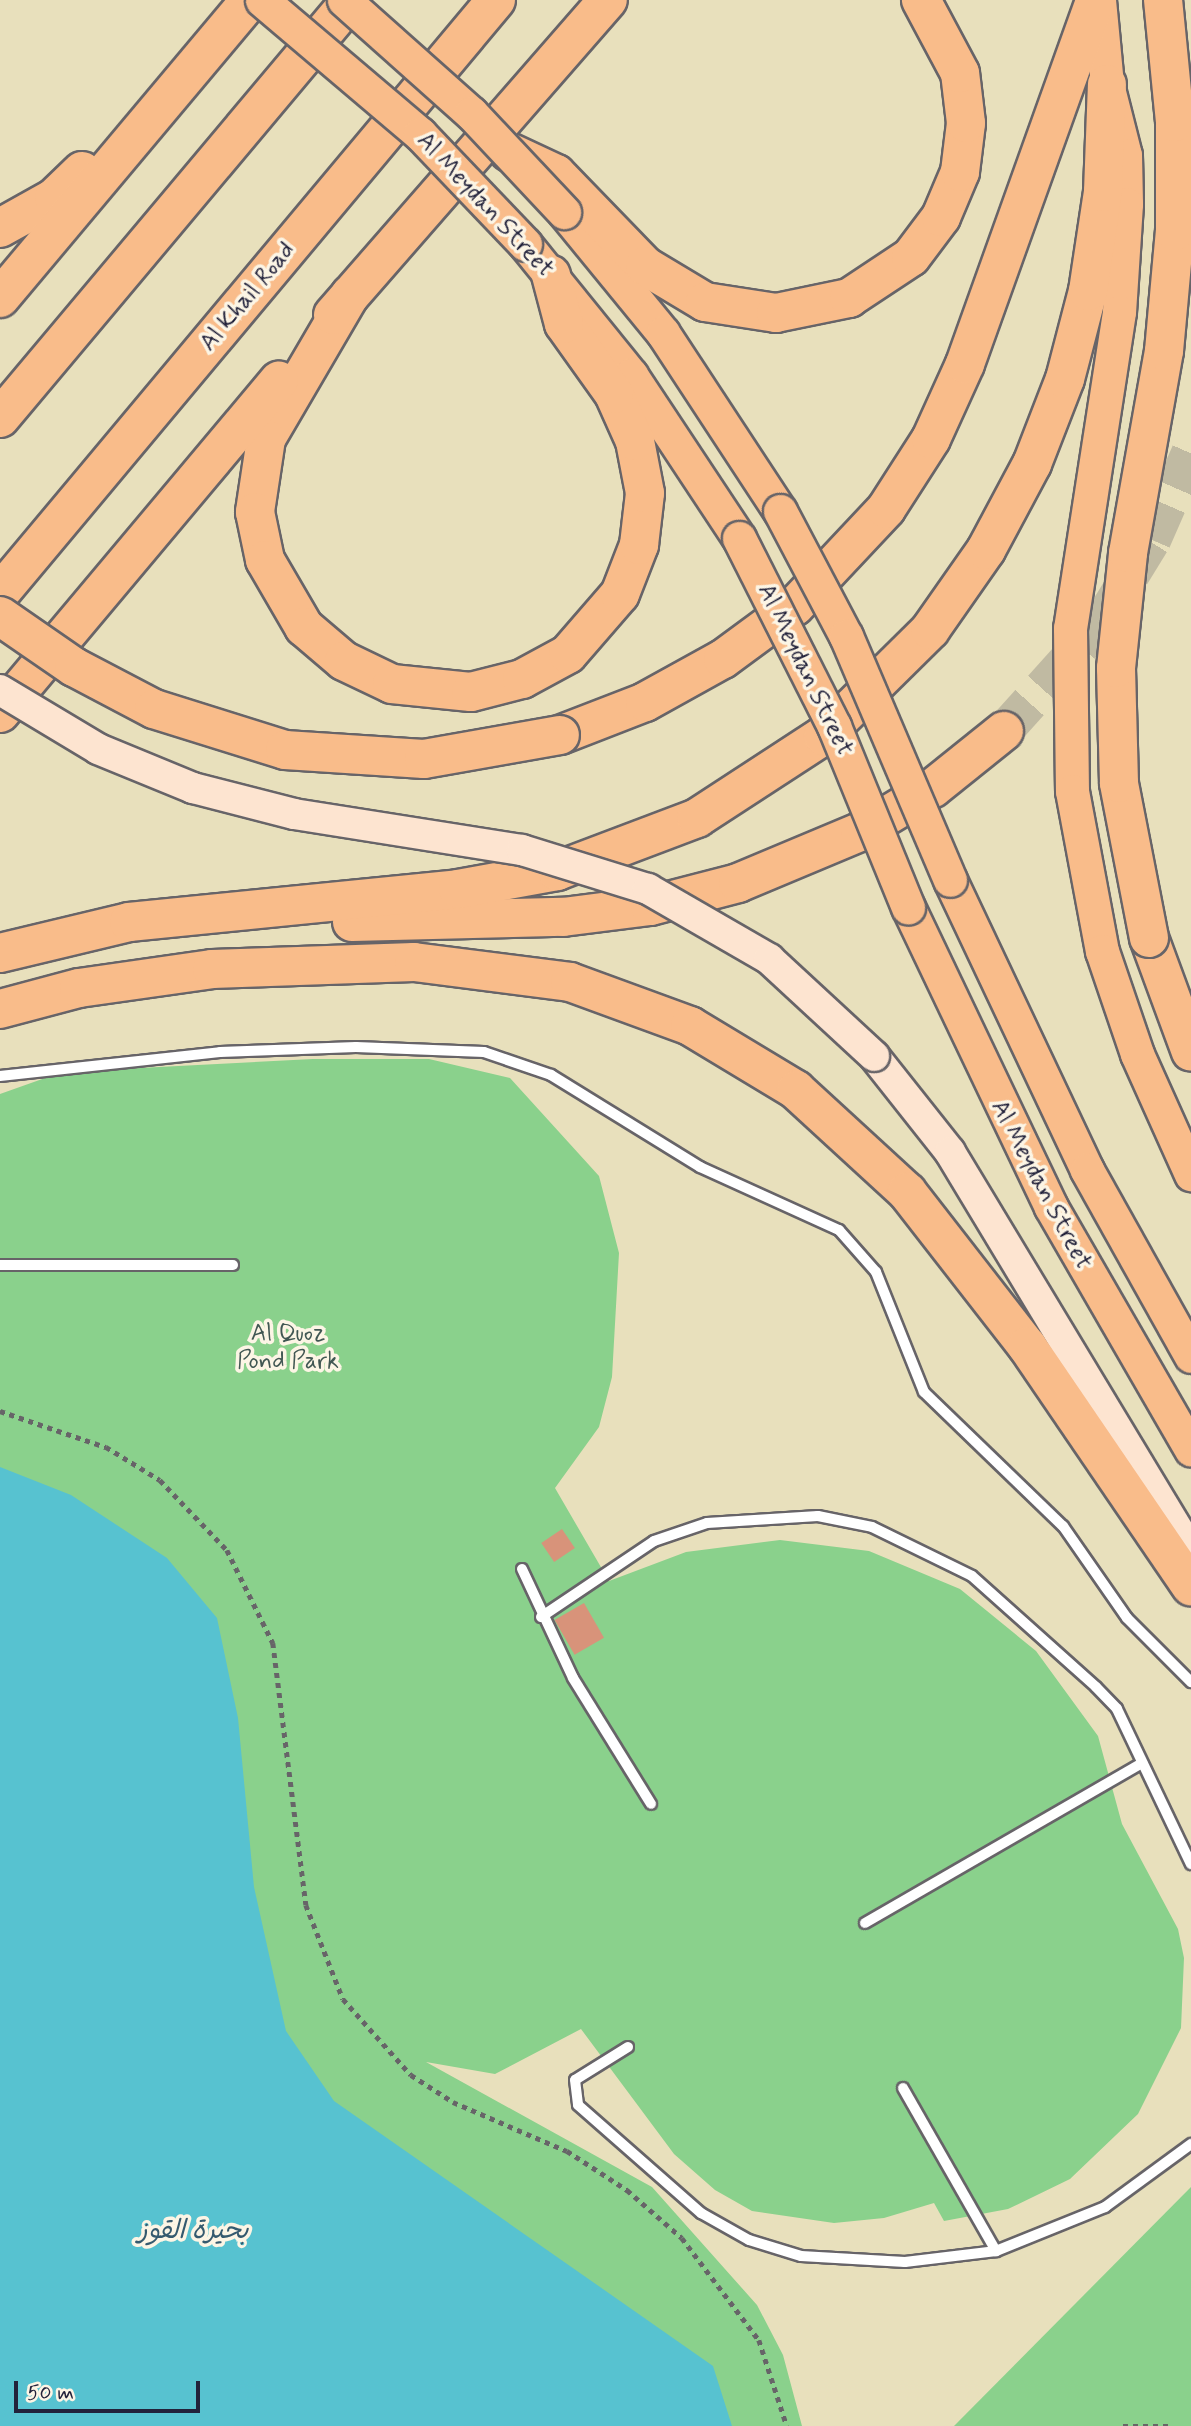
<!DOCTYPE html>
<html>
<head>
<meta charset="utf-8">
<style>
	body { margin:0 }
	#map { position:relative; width:1191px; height:2426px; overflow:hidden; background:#e8e0bc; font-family:Mynerve,"Playpen Sans Arabic",sans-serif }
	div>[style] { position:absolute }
	.green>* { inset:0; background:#8ad18c }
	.water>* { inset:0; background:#57c2d0 }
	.building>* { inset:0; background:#d8937a; transform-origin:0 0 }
	.highway-tunnel>* { height:38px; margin-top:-19px; transform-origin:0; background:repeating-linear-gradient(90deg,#c0baa2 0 38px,transparent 0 57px) }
	.path>* { height:4.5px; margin-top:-2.25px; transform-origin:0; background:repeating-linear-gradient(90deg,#676468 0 5px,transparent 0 10px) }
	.roads { filter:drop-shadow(2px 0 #676468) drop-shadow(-2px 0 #676468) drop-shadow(0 2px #676468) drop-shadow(0 -2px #676468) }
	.lane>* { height:10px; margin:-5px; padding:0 5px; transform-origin:5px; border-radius:5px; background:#fff }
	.secondary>* { height:30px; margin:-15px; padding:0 15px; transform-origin:15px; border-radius:15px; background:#fde4d0 }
	.primary>* { height:33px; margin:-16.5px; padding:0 16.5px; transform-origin:16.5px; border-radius:16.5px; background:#f9bc8a }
	.highway>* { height:38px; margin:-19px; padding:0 19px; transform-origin:19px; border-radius:19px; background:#f9bc8a }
	.bridges { filter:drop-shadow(2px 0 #676468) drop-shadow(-2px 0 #676468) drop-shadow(0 2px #676468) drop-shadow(0 -2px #676468) }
	.secondary-bridge>* { height:30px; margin:-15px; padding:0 15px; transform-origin:15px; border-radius:15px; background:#fde4d0 }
	.primary-bridge>* { height:33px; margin:-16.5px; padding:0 16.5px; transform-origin:16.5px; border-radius:16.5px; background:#f9bc8a }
	.highway-bridge>* { height:38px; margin:-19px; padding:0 19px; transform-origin:19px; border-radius:19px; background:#f9bc8a }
	span { translate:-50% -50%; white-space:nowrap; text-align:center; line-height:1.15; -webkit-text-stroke:7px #fcf5e5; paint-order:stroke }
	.street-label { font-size:24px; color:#22223b }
	.park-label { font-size:24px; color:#415753 }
	.water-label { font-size:26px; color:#355a6f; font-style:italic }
	.scale { position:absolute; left:14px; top:2381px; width:186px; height:32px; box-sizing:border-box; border:4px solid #22223b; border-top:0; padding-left:9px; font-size:21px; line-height:24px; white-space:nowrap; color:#22223b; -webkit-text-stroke:5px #fcf5e5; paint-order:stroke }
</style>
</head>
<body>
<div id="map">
	<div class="green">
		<div style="clip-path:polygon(313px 1059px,429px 1059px,510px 1078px,599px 1176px,619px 1253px,612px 1377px,599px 1427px,555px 1488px,609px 1581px,686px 1552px,780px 1540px,869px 1551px,960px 1589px,1036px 1651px,1098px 1736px,1122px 1824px,1178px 1929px,1184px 1958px,1181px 2028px,1138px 2114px,1070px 2179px,1008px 2209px,944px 2221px,934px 2203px,884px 2218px,834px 2223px,752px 2211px,715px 2190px,674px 2154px,581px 2029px,495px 2074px,426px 2062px,652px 2187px,757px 2305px,783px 2355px,802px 2426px,0 2426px,0 1094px,62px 1072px)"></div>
		<div style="clip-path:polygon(1191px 2187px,1191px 2426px,954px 2426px)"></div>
	</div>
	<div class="water">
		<div style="clip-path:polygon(0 1467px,71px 1495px,167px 1558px,217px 1618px,238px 1718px,254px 1887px,286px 2031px,334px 2101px,713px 2366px,732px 2426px,0 2426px)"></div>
	</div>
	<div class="building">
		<div style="left:562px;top:1529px;width:23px;height:25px;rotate:56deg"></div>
		<div style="left:584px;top:1603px;width:40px;height:34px;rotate:60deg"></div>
	</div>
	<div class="highway-tunnel">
		<div style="left:1004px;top:731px;width:145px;rotate:-48.1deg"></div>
		<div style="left:1101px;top:623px;width:97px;rotate:-58.4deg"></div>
		<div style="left:1152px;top:540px;width:97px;rotate:-66.3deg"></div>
	</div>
	<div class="path">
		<div style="left:0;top:1411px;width:112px;rotate:18.8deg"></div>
		<div style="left:106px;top:1447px;width:63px;rotate:31.4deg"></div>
		<div style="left:160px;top:1480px;width:97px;rotate:46.3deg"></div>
		<div style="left:227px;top:1550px;width:104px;rotate:63.7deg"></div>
		<div style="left:273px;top:1643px;width:264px;rotate:82.8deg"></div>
		<div style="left:306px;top:1905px;width:101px;rotate:68.5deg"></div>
		<div style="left:343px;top:1999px;width:102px;rotate:48.2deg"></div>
		<div style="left:411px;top:2075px;width:50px;rotate:32.7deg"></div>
		<div style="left:453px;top:2102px;width:124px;rotate:23.3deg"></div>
		<div style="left:567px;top:2151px;width:72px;rotate:33deg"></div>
		<div style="left:627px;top:2190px;width:73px;rotate:41.1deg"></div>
		<div style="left:682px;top:2238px;width:128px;rotate:53deg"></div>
		<div style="left:759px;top:2340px;width:90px;rotate:72deg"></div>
		<div style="left:1123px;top:2426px;width:46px"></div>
	</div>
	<div class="roads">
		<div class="lane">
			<div style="left:0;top:1076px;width:221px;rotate:-6.2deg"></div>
			<div style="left:220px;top:1052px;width:136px;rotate:-2.1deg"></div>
			<div style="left:356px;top:1047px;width:128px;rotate:2.2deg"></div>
			<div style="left:484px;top:1052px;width:71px;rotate:18.9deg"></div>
			<div style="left:551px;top:1075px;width:175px;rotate:31.7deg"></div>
			<div style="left:700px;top:1167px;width:153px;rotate:24.4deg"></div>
			<div style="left:839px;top:1230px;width:56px;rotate:48.6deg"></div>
			<div style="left:876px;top:1272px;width:129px;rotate:68.2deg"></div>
			<div style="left:924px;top:1392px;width:193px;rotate:44deg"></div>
			<div style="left:1063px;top:1526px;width:112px;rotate:55.2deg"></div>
			<div style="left:1127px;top:1618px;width:91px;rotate:45deg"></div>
			<div style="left:0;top:1265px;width:233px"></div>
			<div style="left:522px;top:1569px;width:120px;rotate:64.9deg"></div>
			<div style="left:573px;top:1678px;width:148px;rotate:58.2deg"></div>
			<div style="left:541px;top:1617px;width:136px;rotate:-33.9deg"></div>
			<div style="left:654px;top:1541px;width:56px;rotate:-18.8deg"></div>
			<div style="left:707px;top:1523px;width:111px;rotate:-3.6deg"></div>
			<div style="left:818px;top:1516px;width:55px;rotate:11.5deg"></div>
			<div style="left:872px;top:1527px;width:111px;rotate:26.1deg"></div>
			<div style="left:972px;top:1576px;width:166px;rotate:41.8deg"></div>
			<div style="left:1096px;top:1687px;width:30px;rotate:46deg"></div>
			<div style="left:1117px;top:1709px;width:172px;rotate:64.5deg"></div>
			<div style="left:865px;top:1923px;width:320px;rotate:-30deg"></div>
			<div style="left:628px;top:2047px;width:62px;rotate:148.1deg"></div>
			<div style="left:575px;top:2080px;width:25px;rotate:83deg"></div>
			<div style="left:578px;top:2105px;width:164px;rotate:41.3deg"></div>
			<div style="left:701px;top:2213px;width:55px;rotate:29.4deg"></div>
			<div style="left:749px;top:2240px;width:54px;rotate:17.1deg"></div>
			<div style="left:801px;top:2256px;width:104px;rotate:3.3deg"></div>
			<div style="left:905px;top:2262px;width:92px;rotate:-6.9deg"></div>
			<div style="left:996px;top:2251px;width:118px;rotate:-22deg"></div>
			<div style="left:1105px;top:2207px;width:107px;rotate:-36.2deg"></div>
			<div style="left:903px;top:2088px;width:188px;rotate:60.3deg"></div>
		</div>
		<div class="secondary">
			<div style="left:874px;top:1056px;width:122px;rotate:51.6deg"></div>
			<div style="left:950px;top:1152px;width:466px;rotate:58.9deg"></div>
		</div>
		<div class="primary">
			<div style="left:1099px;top:0;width:84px;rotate:84.6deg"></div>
			<div style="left:1107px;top:84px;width:73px;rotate:75.8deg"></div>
			<div style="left:1125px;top:155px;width:49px;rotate:88.8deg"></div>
			<div style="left:1126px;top:204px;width:108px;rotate:93.7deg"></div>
			<div style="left:1119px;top:312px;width:320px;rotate:98.8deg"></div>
			<div style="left:1070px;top:628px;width:163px;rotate:89.3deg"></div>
			<div style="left:1072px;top:791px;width:163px;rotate:79.4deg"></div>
			<div style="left:1102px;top:951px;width:109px;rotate:71.2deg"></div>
			<div style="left:1137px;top:1054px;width:132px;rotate:65.8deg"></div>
			<div style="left:564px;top:212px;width:156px;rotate:50.7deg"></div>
			<div style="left:663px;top:333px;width:213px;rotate:56.7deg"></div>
			<div style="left:525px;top:244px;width:169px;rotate:51deg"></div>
			<div style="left:631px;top:375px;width:196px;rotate:56.5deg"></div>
			<div style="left:950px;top:880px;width:321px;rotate:64.7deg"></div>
			<div style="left:1087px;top:1170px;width:213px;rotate:60.8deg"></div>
			<div style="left:908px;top:907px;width:332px;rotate:64.5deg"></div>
			<div style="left:1051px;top:1207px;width:280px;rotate:60deg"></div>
		</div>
		<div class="highway">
			<div style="left:509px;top:152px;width:52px;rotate:25.1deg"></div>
			<div style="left:556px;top:174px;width:128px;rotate:45.9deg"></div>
			<div style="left:645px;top:266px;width:70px;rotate:31deg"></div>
			<div style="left:705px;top:302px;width:72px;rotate:8.8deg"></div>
			<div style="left:776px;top:313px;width:75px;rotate:-11.6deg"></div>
			<div style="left:849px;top:298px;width:74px;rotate:-33.5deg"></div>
			<div style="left:911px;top:257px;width:50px;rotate:-53.1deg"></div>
			<div style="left:941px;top:217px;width:49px;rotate:-67.1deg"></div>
			<div style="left:960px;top:172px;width:49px;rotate:-83deg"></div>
			<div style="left:966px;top:123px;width:50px;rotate:-96.8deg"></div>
			<div style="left:960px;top:73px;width:83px;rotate:-118.1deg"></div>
			<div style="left:0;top:228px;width:62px;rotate:-29.1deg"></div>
			<div style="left:54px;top:198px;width:39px;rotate:-44deg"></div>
			<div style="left:350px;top:295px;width:167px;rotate:120.3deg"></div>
			<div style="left:266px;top:439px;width:74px;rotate:98.6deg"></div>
			<div style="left:255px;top:512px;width:49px;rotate:78.2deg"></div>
			<div style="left:265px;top:560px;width:78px;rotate:59.8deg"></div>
			<div style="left:304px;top:627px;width:52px;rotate:40.4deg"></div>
			<div style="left:344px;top:661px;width:53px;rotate:25.6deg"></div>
			<div style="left:392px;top:684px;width:79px;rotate:5.8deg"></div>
			<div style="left:471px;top:692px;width:53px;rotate:-14.3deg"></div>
			<div style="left:522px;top:679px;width:52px;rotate:-28.5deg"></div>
			<div style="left:568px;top:654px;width:79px;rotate:-49.1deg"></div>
			<div style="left:620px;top:594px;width:53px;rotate:-68.8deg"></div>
			<div style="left:639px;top:545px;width:52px;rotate:-83.4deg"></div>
			<div style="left:645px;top:493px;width:53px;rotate:-100.9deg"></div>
			<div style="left:635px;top:441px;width:51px;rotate:-114.1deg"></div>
			<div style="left:614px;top:394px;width:86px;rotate:-125.5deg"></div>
			<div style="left:564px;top:324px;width:51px;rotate:-104.9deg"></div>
			<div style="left:0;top:298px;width:389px;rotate:-50deg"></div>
			<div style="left:333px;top:315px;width:418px;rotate:-48.9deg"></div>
			<div style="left:0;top:418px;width:546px;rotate:-49.98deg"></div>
			<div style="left:0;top:593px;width:773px;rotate:-50.09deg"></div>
			<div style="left:0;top:713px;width:434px;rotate:-50deg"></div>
			<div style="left:560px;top:735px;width:91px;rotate:-21.2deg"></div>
			<div style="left:645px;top:702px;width:89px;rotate:-28.9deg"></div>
			<div style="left:723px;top:659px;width:89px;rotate:-36.4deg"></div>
			<div style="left:795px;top:606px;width:133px;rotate:-46.8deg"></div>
			<div style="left:886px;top:509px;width:83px;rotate:-57.3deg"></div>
			<div style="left:931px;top:439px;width:82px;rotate:-65.6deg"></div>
			<div style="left:965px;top:364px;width:387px;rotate:-70.3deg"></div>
			<div style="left:352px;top:922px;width:211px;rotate:-1.4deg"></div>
			<div style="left:563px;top:917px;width:88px;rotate:-7.2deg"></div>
			<div style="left:650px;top:906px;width:91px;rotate:-14.6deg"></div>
			<div style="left:738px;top:883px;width:132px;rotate:-22.7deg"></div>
			<div style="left:860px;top:832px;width:85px;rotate:-31.1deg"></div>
			<div style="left:933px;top:788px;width:91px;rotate:-38.8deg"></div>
			<div style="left:1149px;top:938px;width:121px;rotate:69.8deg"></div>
			<div style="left:0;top:953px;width:133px;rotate:-13.5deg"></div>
			<div style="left:129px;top:922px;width:331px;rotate:-5.7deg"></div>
			<div style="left:458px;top:889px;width:101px;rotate:-10.3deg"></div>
			<div style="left:557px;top:871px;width:150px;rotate:-20.7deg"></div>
			<div style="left:697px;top:818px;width:150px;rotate:-33.1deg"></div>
			<div style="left:823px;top:736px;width:151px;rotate:-44.7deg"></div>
			<div style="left:930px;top:630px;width:98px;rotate:-55deg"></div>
			<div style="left:986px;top:550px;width:98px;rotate:-61.9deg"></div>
			<div style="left:1032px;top:464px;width:91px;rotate:-68.8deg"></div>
			<div style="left:1065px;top:379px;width:91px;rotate:-75.4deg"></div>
			<div style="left:1088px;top:291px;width:100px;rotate:-81.4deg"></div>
			<div style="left:1103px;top:192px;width:108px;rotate:-87.9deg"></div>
			<div style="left:0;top:1009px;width:82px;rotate:-14.9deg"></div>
			<div style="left:79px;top:988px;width:134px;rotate:-8.1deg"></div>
			<div style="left:212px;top:969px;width:202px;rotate:-2deg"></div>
			<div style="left:414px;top:962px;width:157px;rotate:7.3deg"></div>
			<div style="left:570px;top:982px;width:128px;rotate:20.1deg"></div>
			<div style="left:690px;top:1026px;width:124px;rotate:31.1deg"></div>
			<div style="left:796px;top:1090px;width:151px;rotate:42.6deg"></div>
			<div style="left:907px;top:1192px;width:195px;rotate:52.1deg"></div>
			<div style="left:1027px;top:1346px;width:291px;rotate:55.7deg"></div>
		</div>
	</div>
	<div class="bridges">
		<div class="secondary-bridge">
			<div style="left:0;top:690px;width:114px;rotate:31deg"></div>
			<div style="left:98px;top:749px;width:103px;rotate:22.3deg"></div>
			<div style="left:193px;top:788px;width:104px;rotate:14.4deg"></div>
			<div style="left:294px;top:814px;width:231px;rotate:9deg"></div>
			<div style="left:522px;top:850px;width:132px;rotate:17.2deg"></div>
			<div style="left:648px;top:889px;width:140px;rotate:30deg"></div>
			<div style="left:769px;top:959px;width:143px;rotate:42.7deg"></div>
		</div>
		<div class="primary-bridge">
			<div style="left:262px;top:0;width:207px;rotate:40.3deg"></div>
			<div style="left:420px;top:134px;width:152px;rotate:46.3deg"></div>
			<div style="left:344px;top:0;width:170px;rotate:41.7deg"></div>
			<div style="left:471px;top:113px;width:136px;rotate:46.8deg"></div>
			<div style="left:780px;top:511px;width:141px;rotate:62.2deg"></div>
			<div style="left:846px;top:636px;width:265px;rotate:66.9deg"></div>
			<div style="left:739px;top:538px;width:211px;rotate:63.2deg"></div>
			<div style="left:834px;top:726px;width:196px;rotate:67.8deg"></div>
		</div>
		<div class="highway-bridge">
			<div style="left:0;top:616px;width:90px;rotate:34.6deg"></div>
			<div style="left:74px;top:667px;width:90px;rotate:27.7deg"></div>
			<div style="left:154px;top:709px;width:137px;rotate:17.4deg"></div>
			<div style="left:285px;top:750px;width:139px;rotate:3.7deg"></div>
			<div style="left:424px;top:759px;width:138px;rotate:-10deg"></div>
			<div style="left:1149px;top:938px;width:158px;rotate:-101deg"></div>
			<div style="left:1119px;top:783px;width:115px;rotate:-91.5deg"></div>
			<div style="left:1116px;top:668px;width:116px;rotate:-84deg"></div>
			<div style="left:1128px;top:553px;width:205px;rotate:-79.9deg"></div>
			<div style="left:1164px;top:351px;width:121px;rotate:-84.8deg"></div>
			<div style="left:1175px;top:231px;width:109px;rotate:-90deg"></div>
			<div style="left:1175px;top:122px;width:123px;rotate:-95.6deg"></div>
		</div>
	</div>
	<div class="street-label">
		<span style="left:485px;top:205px;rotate:47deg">Al Meydan Street</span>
		<span style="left:248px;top:297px;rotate:-50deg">Al Khail Road</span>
		<span style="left:805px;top:670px;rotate:64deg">Al Meydan Street</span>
		<span style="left:1041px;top:1185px;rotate:62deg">Al Meydan Street</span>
	</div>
	<div class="park-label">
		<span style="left:288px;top:1348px">Al Quoz<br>Pond Park</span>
	</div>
	<div class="water-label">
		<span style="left:193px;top:2232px">بحيرة القوز</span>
	</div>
	<div class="scale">50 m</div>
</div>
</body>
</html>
